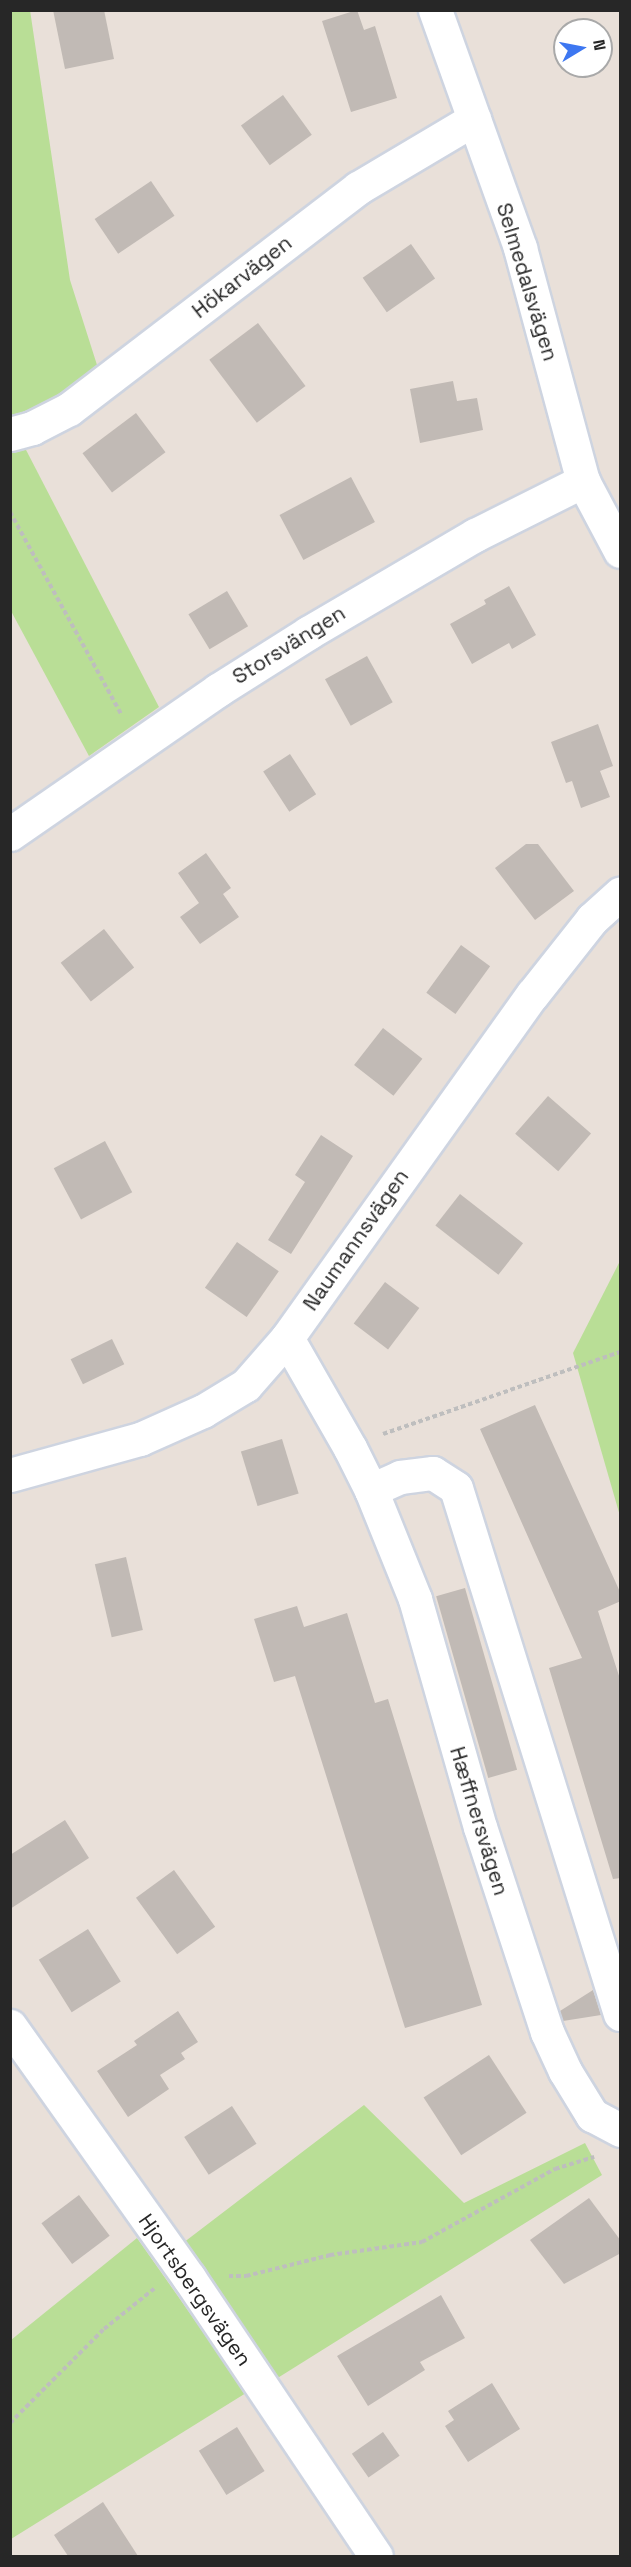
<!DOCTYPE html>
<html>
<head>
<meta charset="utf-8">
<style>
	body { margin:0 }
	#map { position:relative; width:631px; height:2567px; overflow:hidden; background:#e9e0d9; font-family:"Space Grotesk",sans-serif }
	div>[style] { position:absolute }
	.green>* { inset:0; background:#b9de96 }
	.building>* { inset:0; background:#c1bab5; transform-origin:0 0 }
	.path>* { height:4px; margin-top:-2px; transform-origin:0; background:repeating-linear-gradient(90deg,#bebebe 0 4.5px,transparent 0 7.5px) }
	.roads { filter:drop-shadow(2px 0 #ced4e0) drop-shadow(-2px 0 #ced4e0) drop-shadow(0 2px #ced4e0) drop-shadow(0 -2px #ced4e0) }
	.minor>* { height:33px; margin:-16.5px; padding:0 16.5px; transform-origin:16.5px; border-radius:16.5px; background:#fff }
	span { translate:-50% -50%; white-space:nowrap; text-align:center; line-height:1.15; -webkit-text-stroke:6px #fff; paint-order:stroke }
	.street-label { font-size:21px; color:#272727 }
	.frame { position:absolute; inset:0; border:12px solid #272727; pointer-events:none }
	.north { position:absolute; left:553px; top:18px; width:60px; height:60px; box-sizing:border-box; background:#fff; border:2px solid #a9a9a9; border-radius:50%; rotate:80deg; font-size:16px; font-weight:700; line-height:24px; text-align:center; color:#272727 }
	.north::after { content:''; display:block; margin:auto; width:21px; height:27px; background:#3d77f1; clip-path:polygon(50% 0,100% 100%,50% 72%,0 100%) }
</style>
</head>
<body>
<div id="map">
	<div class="green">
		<div style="clip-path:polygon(30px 10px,70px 280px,97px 365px,65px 395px,11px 417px,10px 11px)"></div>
		<div style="clip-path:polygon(24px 446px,159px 707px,89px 756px,11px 611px,10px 450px)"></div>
		<div style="clip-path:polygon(620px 1261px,620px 1516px,573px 1353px)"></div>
		<div style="clip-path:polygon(364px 2105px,464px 2203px,585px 2143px,602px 2175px,276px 2379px,183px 2243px)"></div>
		<div style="clip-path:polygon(137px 2238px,246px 2393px,11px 2539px,11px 2340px)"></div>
	</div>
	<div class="building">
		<div style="clip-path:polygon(53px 10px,104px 10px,114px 59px,65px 69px)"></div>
		<div style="clip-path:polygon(357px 10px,364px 30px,375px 26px,397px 98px,351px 112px,322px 21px)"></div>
		<div style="left:283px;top:95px;width:49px;height:52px;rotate:54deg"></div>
		<div style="left:151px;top:181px;width:42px;height:68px;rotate:56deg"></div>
		<div style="left:411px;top:244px;width:42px;height:59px;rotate:55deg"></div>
		<div style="left:258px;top:323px;width:79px;height:61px;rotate:53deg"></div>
		<div style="clip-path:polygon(453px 381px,457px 401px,477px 398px,483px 430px,420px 443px,410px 389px)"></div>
		<div style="left:136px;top:413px;width:49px;height:67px;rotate:53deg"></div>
		<div style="left:351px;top:477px;width:51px;height:81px;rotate:62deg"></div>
		<div style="clip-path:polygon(509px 586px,536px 635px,512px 649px,509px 643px,472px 664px,450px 624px,486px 604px,484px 600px)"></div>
		<div style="left:227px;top:591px;width:41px;height:45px;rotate:59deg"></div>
		<div style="left:367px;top:656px;width:53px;height:48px;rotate:61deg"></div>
		<div style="clip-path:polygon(598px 724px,613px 766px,600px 771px,610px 797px,581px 808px,572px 781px,566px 783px,551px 742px)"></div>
		<div style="left:290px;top:754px;width:48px;height:32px;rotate:57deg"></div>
		<div style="clip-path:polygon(526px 844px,538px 844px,574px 891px,535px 920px,495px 868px)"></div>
		<div style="clip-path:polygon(206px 853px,231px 888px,223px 894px,239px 917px,200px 944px,180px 917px,199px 903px,178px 873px)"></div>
		<div style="left:104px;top:929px;width:49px;height:55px;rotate:52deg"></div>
		<div style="left:461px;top:945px;width:36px;height:59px;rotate:36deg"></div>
		<div style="left:383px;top:1028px;width:50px;height:47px;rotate:38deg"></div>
		<div style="left:548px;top:1096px;width:57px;height:50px;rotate:41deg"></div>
		<div style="clip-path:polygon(321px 1135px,353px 1156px,291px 1254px,268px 1240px,305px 1182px,295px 1175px)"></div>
		<div style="left:105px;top:1141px;width:58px;height:58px;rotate:62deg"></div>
		<div style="left:460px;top:1194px;width:80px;height:40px;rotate:38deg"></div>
		<div style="left:237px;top:1242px;width:51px;height:56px;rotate:35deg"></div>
		<div style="left:385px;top:1282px;width:43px;height:52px;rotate:37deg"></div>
		<div style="left:112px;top:1339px;width:28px;height:46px;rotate:64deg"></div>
		<div style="clip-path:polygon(535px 1405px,621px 1594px,621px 1601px,598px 1611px,621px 1682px,621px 1878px,613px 1879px,549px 1668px,582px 1658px,480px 1429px)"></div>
		<div style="left:282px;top:1439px;width:57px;height:43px;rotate:73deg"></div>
		<div style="left:126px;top:1557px;width:75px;height:32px;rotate:77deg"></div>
		<div style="left:465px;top:1588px;width:189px;height:30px;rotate:74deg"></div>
		<div style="clip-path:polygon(297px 1606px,304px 1627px,347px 1613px,375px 1703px,388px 1699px,482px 2005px,405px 2028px,295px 1676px,274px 1682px,254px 1619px)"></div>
		<div style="clip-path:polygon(65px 1820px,89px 1858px,10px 1909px,10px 1855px)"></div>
		<div style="left:174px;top:1870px;width:70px;height:47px;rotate:54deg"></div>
		<div style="left:88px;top:1929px;width:62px;height:58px;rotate:58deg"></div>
		<div style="clip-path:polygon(593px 1990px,601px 2015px,563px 2021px,560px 2011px)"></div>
		<div style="clip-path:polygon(178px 2011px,198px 2042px,181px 2053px,185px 2059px,160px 2075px,169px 2089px,128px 2117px,97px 2071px,137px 2045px,134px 2041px)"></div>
		<div style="left:489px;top:2055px;width:69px;height:78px;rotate:57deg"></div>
		<div style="left:232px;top:2106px;width:45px;height:57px;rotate:57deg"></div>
		<div style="left:79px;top:2195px;width:51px;height:47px;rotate:53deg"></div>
		<div style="clip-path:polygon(589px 2198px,621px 2241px,621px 2253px,564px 2284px,530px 2240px)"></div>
		<div style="clip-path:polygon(441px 2295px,465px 2338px,420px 2362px,425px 2370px,368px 2406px,337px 2356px)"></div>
		<div style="clip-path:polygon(492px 2383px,520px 2429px,468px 2462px,445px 2426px,454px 2420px,448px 2411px)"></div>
		<div style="left:237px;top:2427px;width:52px;height:45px;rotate:58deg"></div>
		<div style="left:383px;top:2432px;width:29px;height:38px;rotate:55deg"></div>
		<div style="clip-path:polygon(103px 2502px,138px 2556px,68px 2556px,54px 2535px)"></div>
	</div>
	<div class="path">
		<div style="left:10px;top:512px;width:230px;rotate:61.2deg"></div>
		<div style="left:383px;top:1434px;width:251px;rotate:-19.1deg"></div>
		<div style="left:229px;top:2276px;width:17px"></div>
		<div style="left:246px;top:2276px;width:87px;rotate:-14deg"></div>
		<div style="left:330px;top:2255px;width:93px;rotate:-8deg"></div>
		<div style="left:422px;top:2242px;width:152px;rotate:-28.8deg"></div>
		<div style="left:555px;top:2169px;width:41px;rotate:-17.1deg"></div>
		<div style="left:10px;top:2423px;width:133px;rotate:-45deg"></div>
		<div style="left:104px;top:2329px;width:65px;rotate:-38.8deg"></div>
	</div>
	<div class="roads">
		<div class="minor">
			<div style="left:435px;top:10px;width:253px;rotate:70.3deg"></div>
			<div style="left:520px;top:248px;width:241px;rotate:74.9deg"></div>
			<div style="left:583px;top:481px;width:79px;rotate:62.1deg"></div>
			<div style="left:10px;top:434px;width:23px;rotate:-15deg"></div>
			<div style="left:32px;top:428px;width:42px;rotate:-27.2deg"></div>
			<div style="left:69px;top:409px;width:364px;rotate:-37.4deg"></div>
			<div style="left:358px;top:188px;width:135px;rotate:-30.7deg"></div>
			<div style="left:10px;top:834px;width:253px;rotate:-34.7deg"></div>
			<div style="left:218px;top:690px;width:107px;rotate:-32.3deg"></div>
			<div style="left:308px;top:633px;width:194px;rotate:-30.4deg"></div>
			<div style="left:475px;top:535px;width:121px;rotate:-26.6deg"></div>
			<div style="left:287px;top:1338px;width:127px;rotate:60.2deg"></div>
			<div style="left:350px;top:1448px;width:47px;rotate:63.4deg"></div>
			<div style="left:371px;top:1490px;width:118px;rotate:68deg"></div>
			<div style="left:415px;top:1599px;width:237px;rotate:74.1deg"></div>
			<div style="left:480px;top:1827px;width:216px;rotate:71.9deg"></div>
			<div style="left:547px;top:2032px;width:43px;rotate:65.2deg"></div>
			<div style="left:565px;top:2071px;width:52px;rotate:58.5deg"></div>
			<div style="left:592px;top:2115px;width:32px;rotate:28deg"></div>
			<div style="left:10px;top:1475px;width:135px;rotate:-15.5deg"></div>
			<div style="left:140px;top:1439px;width:69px;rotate:-24deg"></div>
			<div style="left:203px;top:1411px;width:50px;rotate:-31.2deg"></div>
			<div style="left:246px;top:1385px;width:62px;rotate:-48.9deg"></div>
			<div style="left:287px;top:1338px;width:422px;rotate:-54.5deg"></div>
			<div style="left:532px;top:995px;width:97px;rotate:-51.7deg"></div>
			<div style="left:592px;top:919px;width:38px;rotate:-42deg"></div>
			<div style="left:371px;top:1490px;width:32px;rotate:-24deg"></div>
			<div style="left:400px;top:1477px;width:33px;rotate:-7deg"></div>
			<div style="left:433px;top:1473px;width:27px;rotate:33deg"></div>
			<div style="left:456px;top:1488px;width:551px;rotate:72.68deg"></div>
			<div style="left:10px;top:2026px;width:309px;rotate:54.6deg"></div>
			<div style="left:189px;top:2278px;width:335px;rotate:56.1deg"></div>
		</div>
	</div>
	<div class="street-label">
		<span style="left:242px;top:277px;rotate:-38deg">Hökarvägen</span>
		<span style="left:527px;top:282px;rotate:73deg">Selmedalsvägen</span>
		<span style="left:289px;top:645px;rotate:-32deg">Storsvängen</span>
		<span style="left:356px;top:1240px;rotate:-55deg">Naumannsvägen</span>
		<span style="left:479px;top:1821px;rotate:73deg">Hæffnersvägen</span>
		<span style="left:195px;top:2290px;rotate:55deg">Hjortsbergsvägen</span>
	</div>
	<div class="frame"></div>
	<div class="north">N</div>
</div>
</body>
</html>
